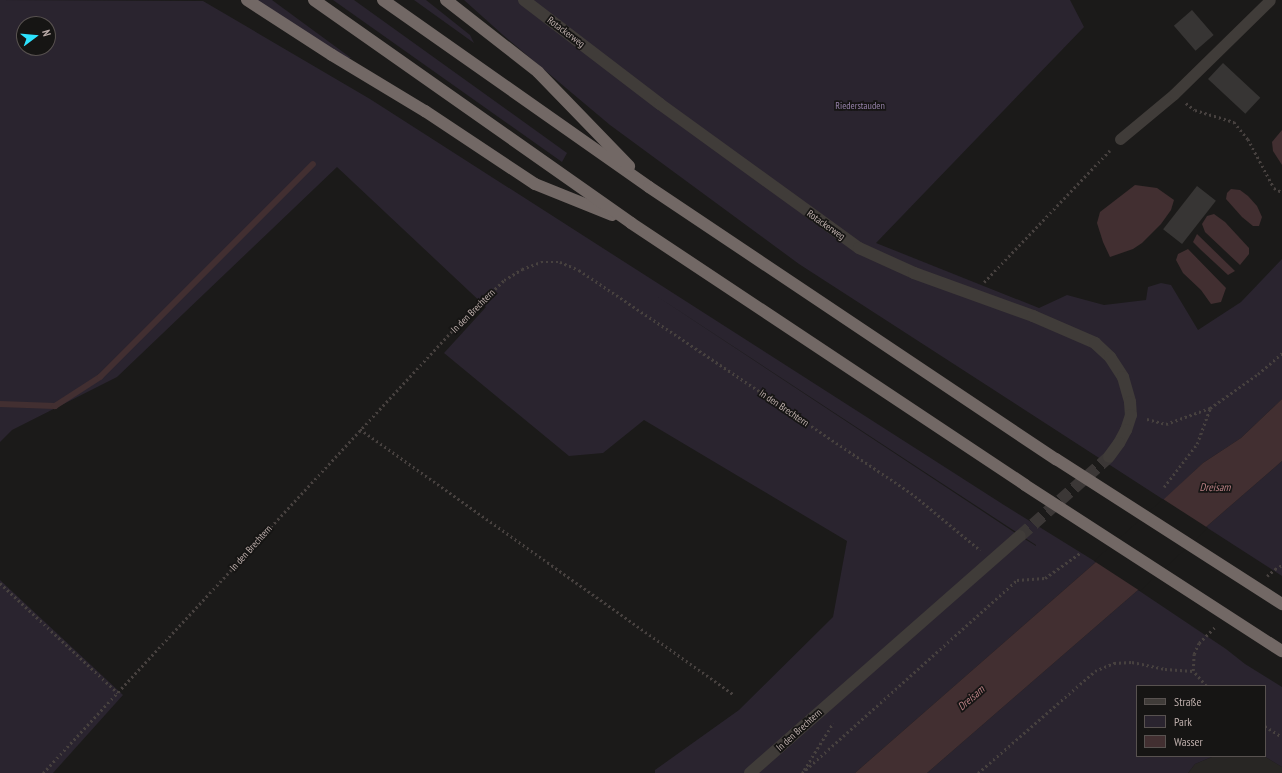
<!DOCTYPE html>
<html>
<head>
<meta charset="utf-8">
<style>
	body { margin:0 }
	#map { position:relative; width:1282px; height:773px; overflow:hidden; background:#1b1a19; font-family:"PT Sans Narrow",sans-serif }
	div>[style] { position:absolute }
	.built>* { inset:0; background:#282624 }
	.green>* { inset:0; background:#2a242f }
	.water>* { inset:0; background:#422f31 }
	.pier>* { inset:0; background:#1b1a19 }
	.stream>* { height:6px; margin:-3px; padding:0 3px; transform-origin:3px; border-radius:3px; background:#422f31 }
	.building>* { inset:0; background:#373534; transform-origin:0 0 }
	.minor-tunnel>* { height:12px; margin-top:-6px; transform-origin:0; background:repeating-linear-gradient(90deg,#3b3736 0 12px,transparent 0 18px) }
	.path>* { height:2.5px; margin-top:-1.25px; transform-origin:0; background:repeating-linear-gradient(90deg,#47413f 0 2px,transparent 0 5px) }
	.service>* { height:11px; margin:-5.5px; padding:0 5.5px; transform-origin:5.5px; border-radius:5.5px; background:#403c39 }
	.minor>* { height:12px; margin:-6px; padding:0 6px; transform-origin:6px; border-radius:6px; background:#403c39 }
	.motorway>* { height:12px; margin:-6px; padding:0 6px; transform-origin:6px; border-radius:6px; background:#726865 }
	span { translate:-50% -50%; white-space:nowrap; text-align:center; line-height:1.15; -webkit-text-stroke:3.5px #161514; paint-order:stroke }
	.street-label { font-size:10px; color:#bcadaa }
	.park-label { font-size:10px; color:#9580a8 }
	.water-label { font-size:11px; color:#b87f83; font-style:italic }
	.legend { position:absolute; left:1136px; top:685px; width:130px; height:72px; box-sizing:border-box; background:#161514; border:1px solid #585250; margin:0; padding:5px 7px; list-style:none; font-size:12px; color:#bcadaa }
	.legend li { display:flex; align-items:center; gap:8px; height:20px }
	.legend b { width:20px; border:1px solid #585250 }
	.north { position:absolute; left:16px; top:16px; width:40px; height:40px; box-sizing:border-box; background:#161514; border:1px solid #585250; border-radius:50%; rotate:74deg; font-size:11px; font-weight:700; line-height:16px; text-align:center; color:#bcadaa }
	.north::after { content:''; display:block; margin:auto; width:14px; height:18px; background:#2de2fe; clip-path:polygon(50% 0,100% 100%,50% 72%,0 100%) }
</style>
</head>
<body>
<div id="map">
	<div class="built">
		<div style="clip-path:polygon(1214px 756px,1264px 756px,1282px 767px,1282px 773px,1188px 773px,1195px 764px)"></div>
	</div>
	<div class="green">
		<div style="clip-path:polygon(evenodd,0 0,203px 1px,370px 99px,1004px 505px,1096px 562px,855px 773px,655px 773px,655px 770px,739px 710px,833px 617px,847px 541px,644px 420px,603px 453px,569px 456px,444px 353px,486px 307px,337px 167px,117px 377px,12px 430px,0 442px,0 0,24px 24px,48px 24px,48px 48px,24px 48px,24px 24px,0 0,655px 295px,1036px 545px,1036px 546px,1020px 536px,655px 295px)"></div>
		<div style="clip-path:polygon(256px 0,272px 0,351px 58px,346px 58px)"></div>
		<div style="clip-path:polygon(333px 0,354px 0,567px 153px,562px 162px)"></div>
		<div style="clip-path:polygon(414px 0,426px 0,470px 35px,474px 43px)"></div>
		<div style="clip-path:polygon(464px 0,1070px 0,1084px 27px,876px 243px,1039px 308px,1067px 295px,1104px 305px,1146px 300px,1148px 287px,1161px 283px,1171px 285px,1198px 330px,1241px 302px,1282px 259px,1282px 399px,1241px 438px,1203px 463px,1164px 500px,799px 264px,610px 125px,503px 35px)"></div>
		<div style="clip-path:polygon(1282px 461px,1282px 576px,1206px 527px)"></div>
		<div style="clip-path:polygon(0 580px,123px 695px,53px 773px,0 773px)"></div>
		<div style="clip-path:polygon(1138px 590px,1226px 649px,1245px 664px,1282px 687px,1282px 767px,1264px 756px,1265px 686px,1137px 686px,1137px 756px,1214px 756px,1195px 764px,1188px 773px,927px 773px)"></div>
	</div>
	<div class="water">
		<div style="clip-path:polygon(1282px 130px,1282px 165px,1273px 151px,1272px 142px)"></div>
		<div style="clip-path:polygon(1135px 185px,1157px 188px,1174px 200px,1171px 210px,1161px 224px,1142px 243px,1133px 249px,1110px 257px,1103px 242px,1097px 223px,1100px 212px)"></div>
		<div style="clip-path:polygon(1231px 189px,1240px 190px,1248px 196px,1257px 206px,1262px 217px,1259px 226px,1253px 226px,1242px 217px,1226px 199px,1227px 193px)"></div>
		<div style="clip-path:polygon(1214px 214px,1225px 222px,1249px 248px,1249px 254px,1240px 265px,1205px 232px,1202px 224px,1207px 216px)"></div>
		<div style="clip-path:polygon(1197px 234px,1235px 271px,1228px 275px,1201px 250px,1193px 242px)"></div>
		<div style="clip-path:polygon(1188px 249px,1226px 288px,1221px 302px,1211px 304px,1201px 290px,1183px 273px,1176px 260px,1178px 254px)"></div>
		<div style="clip-path:polygon(1282px 399px,1282px 461px,1206px 527px,1138px 590px,927px 773px,855px 773px,1096px 562px,1203px 463px,1241px 438px)"></div>
	</div>
	<div class="pier">
		<div style="clip-path:polygon(1163px 499px,1208px 528px,1140px 591px,1094px 561px)"></div>
	</div>
	<div class="stream">
		<div style="left:0;top:404px;width:55px;rotate:2.1deg"></div>
		<div style="left:55px;top:406px;width:54px;rotate:-32.8deg"></div>
		<div style="left:100px;top:377px;width:301px;rotate:-45deg"></div>
	</div>
	<div class="building">
		<div style="left:1192px;top:10px;width:33px;height:24px;rotate:49deg"></div>
		<div style="left:1223px;top:63px;width:51px;height:22px;rotate:43deg"></div>
		<div style="left:1197px;top:186px;width:24px;height:55px;rotate:38deg"></div>
	</div>
	<div class="minor-tunnel">
		<div style="left:1020px;top:536px;width:119px;rotate:-41.6deg"></div>
	</div>
	<div class="path">
		<div style="left:1186px;top:103px;width:11px;rotate:38deg"></div>
		<div style="left:1195px;top:110px;width:41px;rotate:17.1deg"></div>
		<div style="left:1234px;top:122px;width:22px;rotate:51deg"></div>
		<div style="left:1248px;top:139px;width:55px;rotate:62deg"></div>
		<div style="left:1274px;top:188px;width:9px;rotate:27deg"></div>
		<div style="left:984px;top:282px;width:182px;rotate:-46.3deg"></div>
		<div style="left:1147px;top:419px;width:20px;rotate:15deg"></div>
		<div style="left:1166px;top:424px;width:47px;rotate:-20deg"></div>
		<div style="left:1210px;top:408px;width:59px;rotate:-35.3deg"></div>
		<div style="left:1258px;top:374px;width:32px;rotate:-41deg"></div>
		<div style="left:360px;top:429px;width:458px;rotate:35.4deg"></div>
		<div style="left:1164px;top:487px;width:54px;rotate:-52.5deg"></div>
		<div style="left:1197px;top:444px;width:38px;rotate:-70deg"></div>
		<div style="left:1267px;top:576px;width:11px;rotate:-41deg"></div>
		<div style="left:1275px;top:569px;width:8px;rotate:-30deg"></div>
		<div style="left:0;top:583px;width:161px;rotate:43deg"></div>
		<div style="left:1206px;top:686px;width:20px;rotate:-131deg"></div>
		<div style="left:1193px;top:671px;width:17px;rotate:-87deg"></div>
		<div style="left:1194px;top:654px;width:12px;rotate:-66deg"></div>
		<div style="left:1199px;top:643px;width:23px;rotate:-45deg"></div>
		<div style="left:1265px;top:726px;width:20px;rotate:33deg"></div>
		<div style="left:804px;top:770px;width:55px;rotate:-58.3deg"></div>
		<div style="left:43px;top:773px;width:602px;rotate:-47.22deg"></div>
		<div style="left:452px;top:331px;width:73px;rotate:-44.4deg"></div>
		<div style="left:504px;top:280px;width:21px;rotate:-31deg"></div>
		<div style="left:522px;top:269px;width:20px;rotate:-20deg"></div>
		<div style="left:541px;top:262px;width:19px"></div>
		<div style="left:560px;top:262px;width:21px;rotate:23deg"></div>
		<div style="left:579px;top:270px;width:405px;rotate:33.9deg"></div>
		<div style="left:915px;top:496px;width:85px;rotate:39.7deg"></div>
		<div style="left:802px;top:773px;width:289px;rotate:-41.9deg"></div>
		<div style="left:1017px;top:580px;width:28px;rotate:-4deg"></div>
		<div style="left:1045px;top:578px;width:43px;rotate:-35.5deg"></div>
		<div style="left:978px;top:773px;width:155px;rotate:-41.1deg"></div>
		<div style="left:1095px;top:671px;width:21px;rotate:-23deg"></div>
		<div style="left:1114px;top:663px;width:18px;rotate:-3deg"></div>
		<div style="left:1132px;top:662px;width:34px;rotate:12deg"></div>
		<div style="left:1165px;top:669px;width:28px;rotate:4deg"></div>
	</div>
	<div class="service">
		<div style="left:1120px;top:139px;width:70px;rotate:-39.8deg"></div>
		<div style="left:1174px;top:94px;width:134px;rotate:-44.4deg"></div>
	</div>
	<div class="minor">
		<div style="left:524px;top:0;width:171px;rotate:37.4deg"></div>
		<div style="left:660px;top:104px;width:246px;rotate:35.9deg"></div>
		<div style="left:859px;top:248px;width:60px;rotate:24.4deg"></div>
		<div style="left:914px;top:273px;width:127px;rotate:19.9deg"></div>
		<div style="left:1033px;top:316px;width:68px;rotate:23.5deg"></div>
		<div style="left:1095px;top:343px;width:21px;rotate:43deg"></div>
		<div style="left:1110px;top:357px;width:24px;rotate:57deg"></div>
		<div style="left:1123px;top:377px;width:26px;rotate:74deg"></div>
		<div style="left:1130px;top:402px;width:13px;rotate:86deg"></div>
		<div style="left:1131px;top:415px;width:16px;rotate:108deg"></div>
		<div style="left:1126px;top:430px;width:15px;rotate:118deg"></div>
		<div style="left:1119px;top:443px;width:17px;rotate:126deg"></div>
		<div style="left:750px;top:773px;width:359px;rotate:-41.3deg"></div>
	</div>
	<div class="motorway">
		<div style="left:247px;top:0;width:101px;rotate:32.9deg"></div>
		<div style="left:332px;top:55px;width:109px;rotate:31.1deg"></div>
		<div style="left:425px;top:111px;width:132px;rotate:33.6deg"></div>
		<div style="left:535px;top:184px;width:83px;rotate:21.9deg"></div>
		<div style="left:314px;top:0;width:388px;rotate:35.1deg"></div>
		<div style="left:631px;top:223px;width:473px;rotate:33.6deg"></div>
		<div style="left:1025px;top:485px;width:306px;rotate:32.9deg"></div>
		<div style="left:383px;top:0;width:325px;rotate:35.1deg"></div>
		<div style="left:649px;top:187px;width:490px;rotate:33.8deg"></div>
		<div style="left:1056px;top:459px;width:269px;rotate:32.7deg"></div>
		<div style="left:446px;top:0;width:117px;rotate:38deg"></div>
		<div style="left:538px;top:72px;width:131px;rotate:45.9deg"></div>
	</div>
	<div class="street-label">
		<span style="left:566px;top:32px;rotate:37deg">Rotackerweg</span>
		<span style="left:826px;top:225px;rotate:35deg">Rotackerweg</span>
		<span style="left:473px;top:311px;rotate:-45deg">In den Brechtern</span>
		<span style="left:784px;top:408px;rotate:34deg">In den Brechtern</span>
		<span style="left:251px;top:548px;rotate:-48deg">In den Brechtern</span>
		<span style="left:799px;top:730px;rotate:-42deg">In den Brechtern</span>
	</div>
	<div class="park-label">
		<span style="left:860px;top:106px">Riederstauden</span>
	</div>
	<div class="water-label">
		<span style="left:1215px;top:487px">Dreisam</span>
		<span style="left:971px;top:698px;rotate:-41deg">Dreisam</span>
	</div>
	<ul class="legend">
	<li><b style="height:5px;background:#403c39"></b>Straße</li>
	<li><b style="height:11px;background:#2a242f"></b>Park</li>
	<li><b style="height:11px;background:#422f31"></b>Wasser</li>
	</ul>
	<div class="north">N</div>
</div>
</body>
</html>
